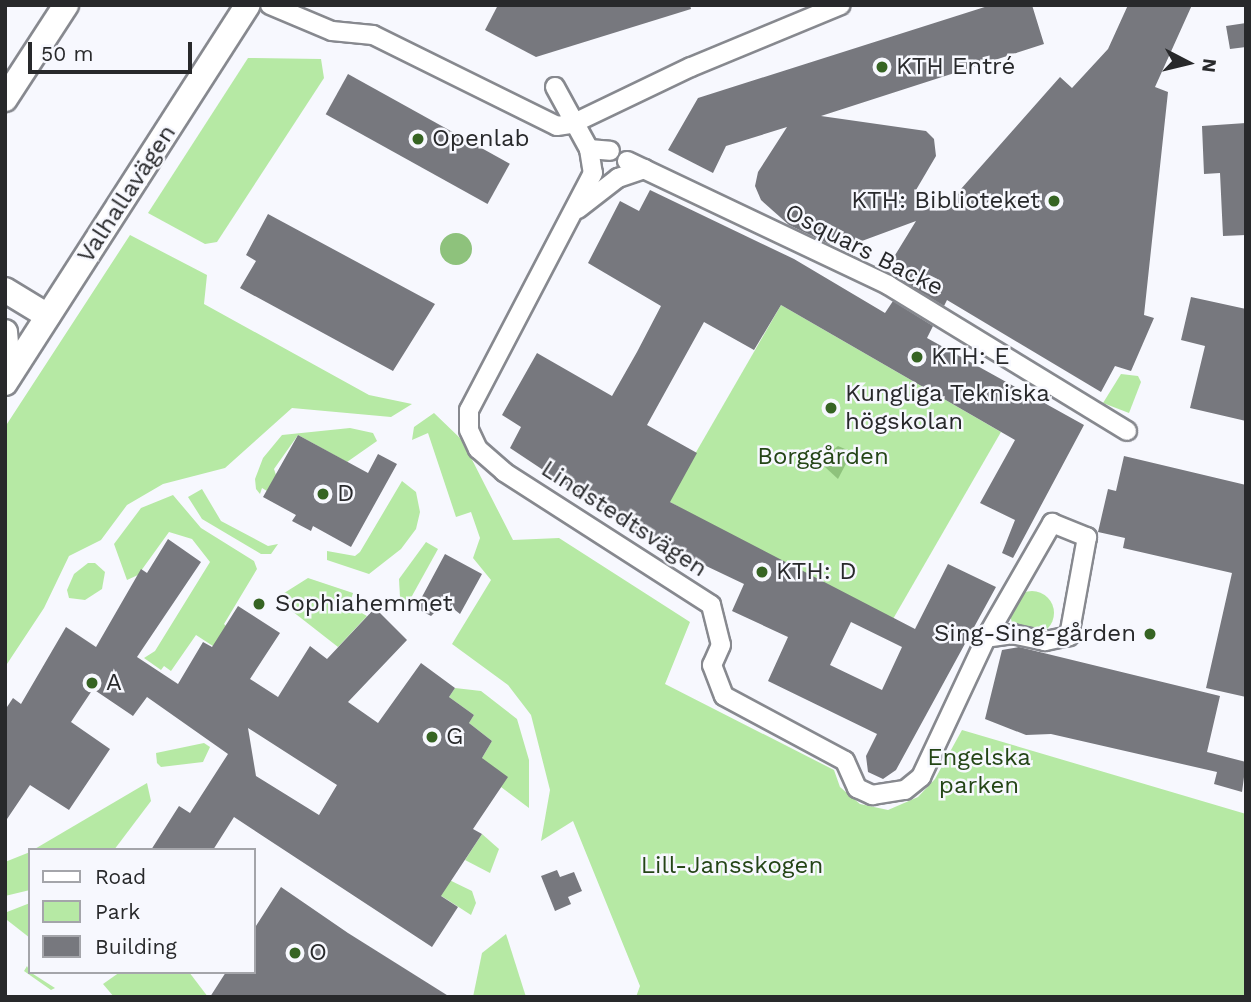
<!DOCTYPE html>
<html>
<head>
<meta charset="utf-8">
<style>
	body { margin:0 }
	#map { position:relative; width:1251px; height:1002px; overflow:hidden; background:#f7f8fe; font-family:"Work Sans",sans-serif }
	div>[style] { position:absolute }
	.green>* { inset:0; background:#b6e9a4; transform-origin:0 0 }
	.round { border-radius:50% }
	.water>* { inset:0; background:#8ec27c }
	.building>* { inset:0; background:#77787e; transform-origin:0 0 }
	.roads { filter:drop-shadow(2px 0 #87898f) drop-shadow(-2px 0 #87898f) drop-shadow(0 2px #87898f) drop-shadow(0 -2px #87898f) }
	.street>* { height:18px; margin:-9px; padding:0 9px; transform-origin:9px; border-radius:9px; background:#fff }
	.secondary>* { height:24px; margin:-12px; padding:0 12px; transform-origin:12px; border-radius:12px; background:#fff }
	.dots>* { width:19px; height:19px; translate:-50% -50%; box-sizing:border-box; border:4px solid #f7f8fe; border-radius:50% }
	span { translate:-50% -50%; white-space:nowrap; text-align:center; line-height:1.15; -webkit-text-stroke:5px #f7f8fe; paint-order:stroke }
	.poi-label { font-size:24px; color:#28292b }
	.left { translate:0 -50%; text-align:left }
	.right { translate:-100% -50%; text-align:right }
	.street-label { font-size:24px; color:#28292b }
	.park-label { font-size:24px; color:#244516 }
	.frame { position:absolute; inset:0; border:7px solid #28292b; pointer-events:none }
	.legend { position:absolute; left:28px; top:848px; width:228px; height:126px; box-sizing:border-box; background:#f7f8fe; border:2px solid #a4a5aa; margin:0; padding:9px 12px; list-style:none; font-size:21px; color:#28292b }
	.legend li { display:flex; align-items:center; gap:14px; height:35px }
	.legend b { width:35px; border:2px solid #a4a5aa }
	.north { position:absolute; left:1153px; top:28px; width:70px; height:70px; -webkit-text-stroke:5px #f7f8fe; paint-order:stroke; rotate:97deg; font-size:19px; font-weight:700; line-height:28px; text-align:center; color:#28292b }
	.north::after { content:''; display:block; margin:auto; width:24px; height:32px; background:#28292b; clip-path:polygon(50% 0,100% 100%,50% 72%,0 100%) }
	.scale { position:absolute; left:28px; top:42px; width:164px; height:32px; box-sizing:border-box; border:4px solid #28292b; border-top:0; padding-left:9px; font-size:21px; line-height:24px; white-space:nowrap; color:#28292b; -webkit-text-stroke:5px #f7f8fe; paint-order:stroke }
</style>
</head>
<body>
<div id="map">
	<div class="green">
		<div style="clip-path:polygon(248px 58px,321px 59px,324px 78px,217px 242px,205px 244px,148px 213px)"></div>
		<div style="clip-path:polygon(130px 235px,207px 275px,204px 304px,369px 395px,412px 404px,391px 417px,292px 408px,225px 468px,163px 484px,127px 505px,101px 540px,69px 556px,44px 608px,5px 667px,5px 427px)"></div>
		<div style="left:781px;top:305px;width:254px;height:226px;rotate:30deg"></div>
		<div style="clip-path:polygon(1121px 374px,1138px 376px,1141px 382px,1129px 413px,1103px 403px)"></div>
		<div style="clip-path:polygon(434px 413px,462px 440px,513px 540px,559px 538px,690px 622px,665px 684px,834px 770px,840px 787px,860px 804px,888px 810px,918px 797px,935px 779px,962px 730px,1246px 814px,1246px 997px,636px 997px,640px 986px,573px 821px,541px 841px,550px 790px,531px 715px,508px 685px,452px 644px,491px 580px,473px 558px,480px 538px,471px 512px,456px 517px,428px 433px,412px 440px,414px 427px)"></div>
		<div style="clip-path:polygon(350px 428px,373px 433px,377px 441px,347px 462px,298px 435px,274px 469px,276px 475px,267px 491px,262px 488px,260px 494px,256px 489px,255px 479px,263px 458px,282px 435px)"></div>
		<div style="clip-path:polygon(402px 481px,416px 492px,420px 512px,416px 529px,401px 549px,369px 574px,327px 560px,327px 551px,355px 556px,360px 552px)"></div>
		<div style="clip-path:polygon(202px 489px,221px 521px,268px 546px,278px 544px,271px 554px,261px 554px,202px 519px,188px 497px)"></div>
		<div style="clip-path:polygon(173px 495px,201px 528px,254px 561px,257px 569px,224px 624px,228px 628px,216px 648px,196px 635px,171px 671px,164px 666px,161px 670px,144px 658px,155px 651px,210px 562px,192px 539px,169px 532px,138px 575px,127px 580px,114px 544px,141px 508px)"></div>
		<div style="clip-path:polygon(426px 542px,438px 549px,407px 605px,400px 597px,399px 579px)"></div>
		<div style="clip-path:polygon(88px 563px,95px 563px,105px 572px,102px 589px,85px 600px,69px 598px,67px 590px,74px 574px)"></div>
		<div style="clip-path:polygon(308px 578px,353px 593px,349px 606px,367px 616px,338px 647px,283px 604px,281px 595px)"></div>
		<div class="round" style="left:1010px;top:591px;width:44px;height:44px"></div>
		<div style="clip-path:polygon(455px 688px,481px 691px,517px 719px,529px 760px,529px 808px,501px 787px,482px 758px,492px 741px,469px 723px,474px 715px,449px 697px)"></div>
		<div style="clip-path:polygon(204px 743px,210px 747px,203px 762px,161px 767px,157px 763px,156px 753px)"></div>
		<div style="clip-path:polygon(147px 783px,151px 801px,114px 850px,33px 850px)"></div>
		<div style="clip-path:polygon(482px 834px,499px 849px,490px 873px,465px 860px)"></div>
		<div style="clip-path:polygon(30px 852px,30px 890px,5px 896px,5px 862px)"></div>
		<div style="clip-path:polygon(437px 874px,472px 891px,476px 903px,471px 915px,429px 888px)"></div>
		<div style="clip-path:polygon(30px 903px,30px 938px,7px 920px,7px 912px)"></div>
		<div style="clip-path:polygon(506px 934px,526px 997px,473px 997px,482px 953px)"></div>
		<div style="clip-path:polygon(27px 966px,30px 972px,55px 988px,51px 990px,24px 971px)"></div>
		<div style="clip-path:polygon(120px 972px,189px 972px,208px 997px,114px 997px,103px 984px)"></div>
	</div>
	<div class="water">
		<div class="round" style="left:440px;top:233px;width:32px;height:32px"></div>
		<div style="clip-path:polygon(838px 446px,852px 452px,838px 479px,825px 467px,830px 452px)"></div>
	</div>
	<div class="building">
		<div style="clip-path:polygon(498px 5px,690px 5px,691px 9px,536px 57px,485px 30px)"></div>
		<div style="clip-path:polygon(991px 5px,1032px 5px,1044px 44px,821px 116px,926px 131px,934px 139px,936px 156px,916px 190px,945px 207px,1060px 77px,1072px 88px,1108px 49px,1128px 5px,1192px 5px,1155px 87px,1168px 92px,1144px 315px,1154px 318px,1131px 371px,1115px 366px,1101px 392px,947px 300px,944px 306px,904px 282px,907px 276px,889px 265px,916px 221px,851px 245px,829px 244px,789px 225px,761px 200px,755px 186px,758px 172px,787px 127px,726px 146px,713px 173px,668px 150px,698px 98px)"></div>
		<div style="clip-path:polygon(1246px 23px,1246px 47px,1230px 49px,1226px 26px)"></div>
		<div style="left:348px;top:74px;width:185px;height:46px;rotate:29deg"></div>
		<div style="clip-path:polygon(1246px 123px,1246px 235px,1223px 236px,1220px 173px,1204px 174px,1202px 126px)"></div>
		<div style="clip-path:polygon(evenodd,650px 190px,794px 259px,885px 313px,893px 301px,933px 326px,927px 338px,1084px 425px,1013px 558px,1002px 553px,1015px 520px,980px 503px,1015px 440px,781px 305px,754px 350px,704px 322px,647px 425px,697px 453px,670px 502px,915px 629px,948px 564px,996px 587px,896px 770px,883px 779px,868px 772px,866px 756px,877px 734px,768px 681px,788px 637px,732px 611px,744px 584px,641px 535px,510px 448px,521px 427px,502px 415px,537px 353px,612px 396px,637px 352px,661px 306px,588px 263px,620px 201px,639px 211px,650px 190px,851px 622px,902px 647px,882px 690px,830px 665px,851px 622px)"></div>
		<div style="clip-path:polygon(268px 214px,435px 304px,393px 371px,240px 288px,256px 261px,246px 255px)"></div>
		<div style="clip-path:polygon(1191px 297px,1246px 309px,1246px 421px,1190px 408px,1205px 346px,1181px 340px)"></div>
		<div style="clip-path:polygon(298px 435px,368px 473px,378px 454px,397px 464px,351px 547px,313px 526px,311px 531px,292px 521px,296px 515px,263px 497px)"></div>
		<div style="clip-path:polygon(1124px 456px,1246px 485px,1246px 697px,1206px 688px,1232px 573px,1123px 548px,1125px 538px,1098px 532px,1108px 489px,1116px 491px)"></div>
		<div style="clip-path:polygon(evenodd,168px 539px,201px 562px,137px 657px,178px 684px,203px 642px,212px 647px,238px 606px,280px 633px,250px 679px,278px 697px,310px 646px,327px 659px,375px 608px,407px 640px,348px 702px,378px 723px,421px 663px,455px 688px,449px 697px,474px 715px,469px 723px,492px 741px,482px 758px,508px 777px,473px 829px,482px 834px,441px 896px,458px 907px,432px 947px,234px 817px,213px 850px,151px 850px,179px 806px,190px 813px,228px 754px,147px 697px,133px 716px,93px 689px,71px 722px,110px 749px,69px 810px,30px 785px,5px 822px,5px 710px,13px 698px,21px 704px,66px 627px,96px 647px,141px 569px,147px 573px,168px 539px,248px 728px,337px 785px,319px 815px,256px 776px,248px 728px)"></div>
		<div style="clip-path:polygon(445px 554px,482px 574px,460px 614px,445px 602px,431px 616px,416px 608px)"></div>
		<div style="clip-path:polygon(1019px 647px,1220px 696px,1207px 752px,1246px 762px,1242px 792px,1214px 784px,1217px 772px,1051px 734px,1026px 735px,985px 719px,1002px 650px)"></div>
		<div style="clip-path:polygon(557px 870px,560px 877px,574px 872px,582px 891px,568px 897px,571px 904px,555px 911px,541px 876px)"></div>
		<div style="clip-path:polygon(281px 887px,348px 933px,450px 997px,210px 997px,226px 972px,254px 972px,254px 929px)"></div>
	</div>
	<div class="roads">
		<div class="street">
			<div style="left:270px;top:5px;width:67px;rotate:22.8deg"></div>
			<div style="left:332px;top:31px;width:41px;rotate:5.6deg"></div>
			<div style="left:373px;top:35px;width:205px;rotate:26.3deg"></div>
			<div style="left:557px;top:126px;width:15px;rotate:-8deg"></div>
			<div style="left:572px;top:124px;width:132px;rotate:-25.6deg"></div>
			<div style="left:691px;top:67px;width:162px;rotate:-22.5deg"></div>
			<div style="left:555px;top:87px;width:71px;rotate:61.3deg"></div>
			<div style="left:589px;top:149px;width:24px;rotate:81deg"></div>
			<div style="left:593px;top:173px;width:267px;rotate:117.6deg"></div>
			<div style="left:469px;top:410px;width:20px;rotate:90deg"></div>
			<div style="left:469px;top:430px;width:21px;rotate:65deg"></div>
			<div style="left:478px;top:449px;width:35px;rotate:41deg"></div>
			<div style="left:504px;top:472px;width:246px;rotate:32.7deg"></div>
			<div style="left:711px;top:605px;width:41px;rotate:76deg"></div>
			<div style="left:721px;top:645px;width:22px;rotate:114deg"></div>
			<div style="left:712px;top:665px;width:33px;rotate:69deg"></div>
			<div style="left:724px;top:696px;width:137px;rotate:28.2deg"></div>
			<div style="left:845px;top:761px;width:30px;rotate:66deg"></div>
			<div style="left:857px;top:788px;width:17px;rotate:25deg"></div>
			<div style="left:872px;top:795px;width:33px;rotate:-9deg"></div>
			<div style="left:905px;top:790px;width:21px;rotate:-39deg"></div>
			<div style="left:921px;top:777px;width:153px;rotate:-64.9deg"></div>
			<div style="left:986px;top:638px;width:133px;rotate:-60.1deg"></div>
			<div style="left:1052px;top:523px;width:38px;rotate:22deg"></div>
			<div style="left:1087px;top:537px;width:101px;rotate:100.3deg"></div>
			<div style="left:1069px;top:636px;width:25px;rotate:168deg"></div>
			<div style="left:1045px;top:641px;width:33px;rotate:-168deg"></div>
			<div style="left:1013px;top:634px;width:27px;rotate:172deg"></div>
			<div style="left:589px;top:149px;width:21px;rotate:5deg"></div>
			<div style="left:627px;top:161px;width:289px;rotate:25.4deg"></div>
			<div style="left:888px;top:285px;width:280px;rotate:31.4deg"></div>
			<div style="left:578px;top:209px;width:51px;rotate:-37.8deg"></div>
			<div style="left:618px;top:178px;width:28px;rotate:-19deg"></div>
		</div>
		<div class="secondary">
			<div style="left:5px;top:99px;width:112px;rotate:-57deg"></div>
			<div style="left:5px;top:290px;width:50px;rotate:31.2deg"></div>
			<div style="left:5px;top:332px;width:44px;rotate:84.8deg"></div>
			<div style="left:5px;top:383px;width:449px;rotate:-57.3deg"></div>
		</div>
	</div>
	<div class="dots">
		<div style="left:882px;top:67px;background:#366423"></div>
		<div style="left:418px;top:139px;background:#366423"></div>
		<div style="left:1054px;top:201px;background:#366423"></div>
		<div style="left:917px;top:357px;background:#366423"></div>
		<div style="left:831px;top:408px;background:#366423"></div>
		<div style="left:323px;top:494px;background:#366423"></div>
		<div style="left:762px;top:572px;background:#366423"></div>
		<div style="left:259px;top:604px;background:#366423"></div>
		<div style="left:1150px;top:634px;background:#366423"></div>
		<div style="left:92px;top:683px;background:#366423"></div>
		<div style="left:432px;top:737px;background:#366423"></div>
		<div style="left:295px;top:953px;background:#366423"></div>
	</div>
	<div class="poi-label">
		<span class="left" style="left:896px;top:67px">KTH Entré</span>
		<span class="left" style="left:432px;top:139px">Openlab</span>
		<span class="right" style="left:1040px;top:201px">KTH: Biblioteket</span>
		<span class="left" style="left:931px;top:357px">KTH: E</span>
		<span class="left" style="left:845px;top:408px">Kungliga Tekniska<br>högskolan</span>
		<span class="left" style="left:337px;top:494px">D</span>
		<span class="left" style="left:776px;top:572px">KTH: D</span>
		<span class="left" style="left:275px;top:604px">Sophiahemmet</span>
		<span class="right" style="left:1136px;top:634px">Sing-Sing-gården</span>
		<span class="left" style="left:106px;top:683px">A</span>
		<span class="left" style="left:446px;top:737px">G</span>
		<span class="left" style="left:309px;top:953px">O</span>
	</div>
	<div class="street-label">
		<span style="left:127px;top:194px;rotate:-57deg">Valhallavägen</span>
		<span style="left:864px;top:250px;rotate:27deg">Osquars Backe</span>
		<span style="left:624px;top:519px;rotate:33deg">Lindstedtsvägen</span>
	</div>
	<div class="park-label">
		<span style="left:823px;top:457px">Borggården</span>
		<span style="left:979px;top:772px">Engelska<br>parken</span>
		<span style="left:732px;top:866px">Lill-Jansskogen</span>
	</div>
	<div class="frame"></div>
	<ul class="legend">
	<li><b style="height:9px;background:#fff"></b>Road</li>
	<li><b style="height:19px;background:#b6e9a4"></b>Park</li>
	<li><b style="height:19px;background:#77787e"></b>Building</li>
	</ul>
	<div class="north">N</div>
	<div class="scale">50 m</div>
</div>
</body>
</html>
